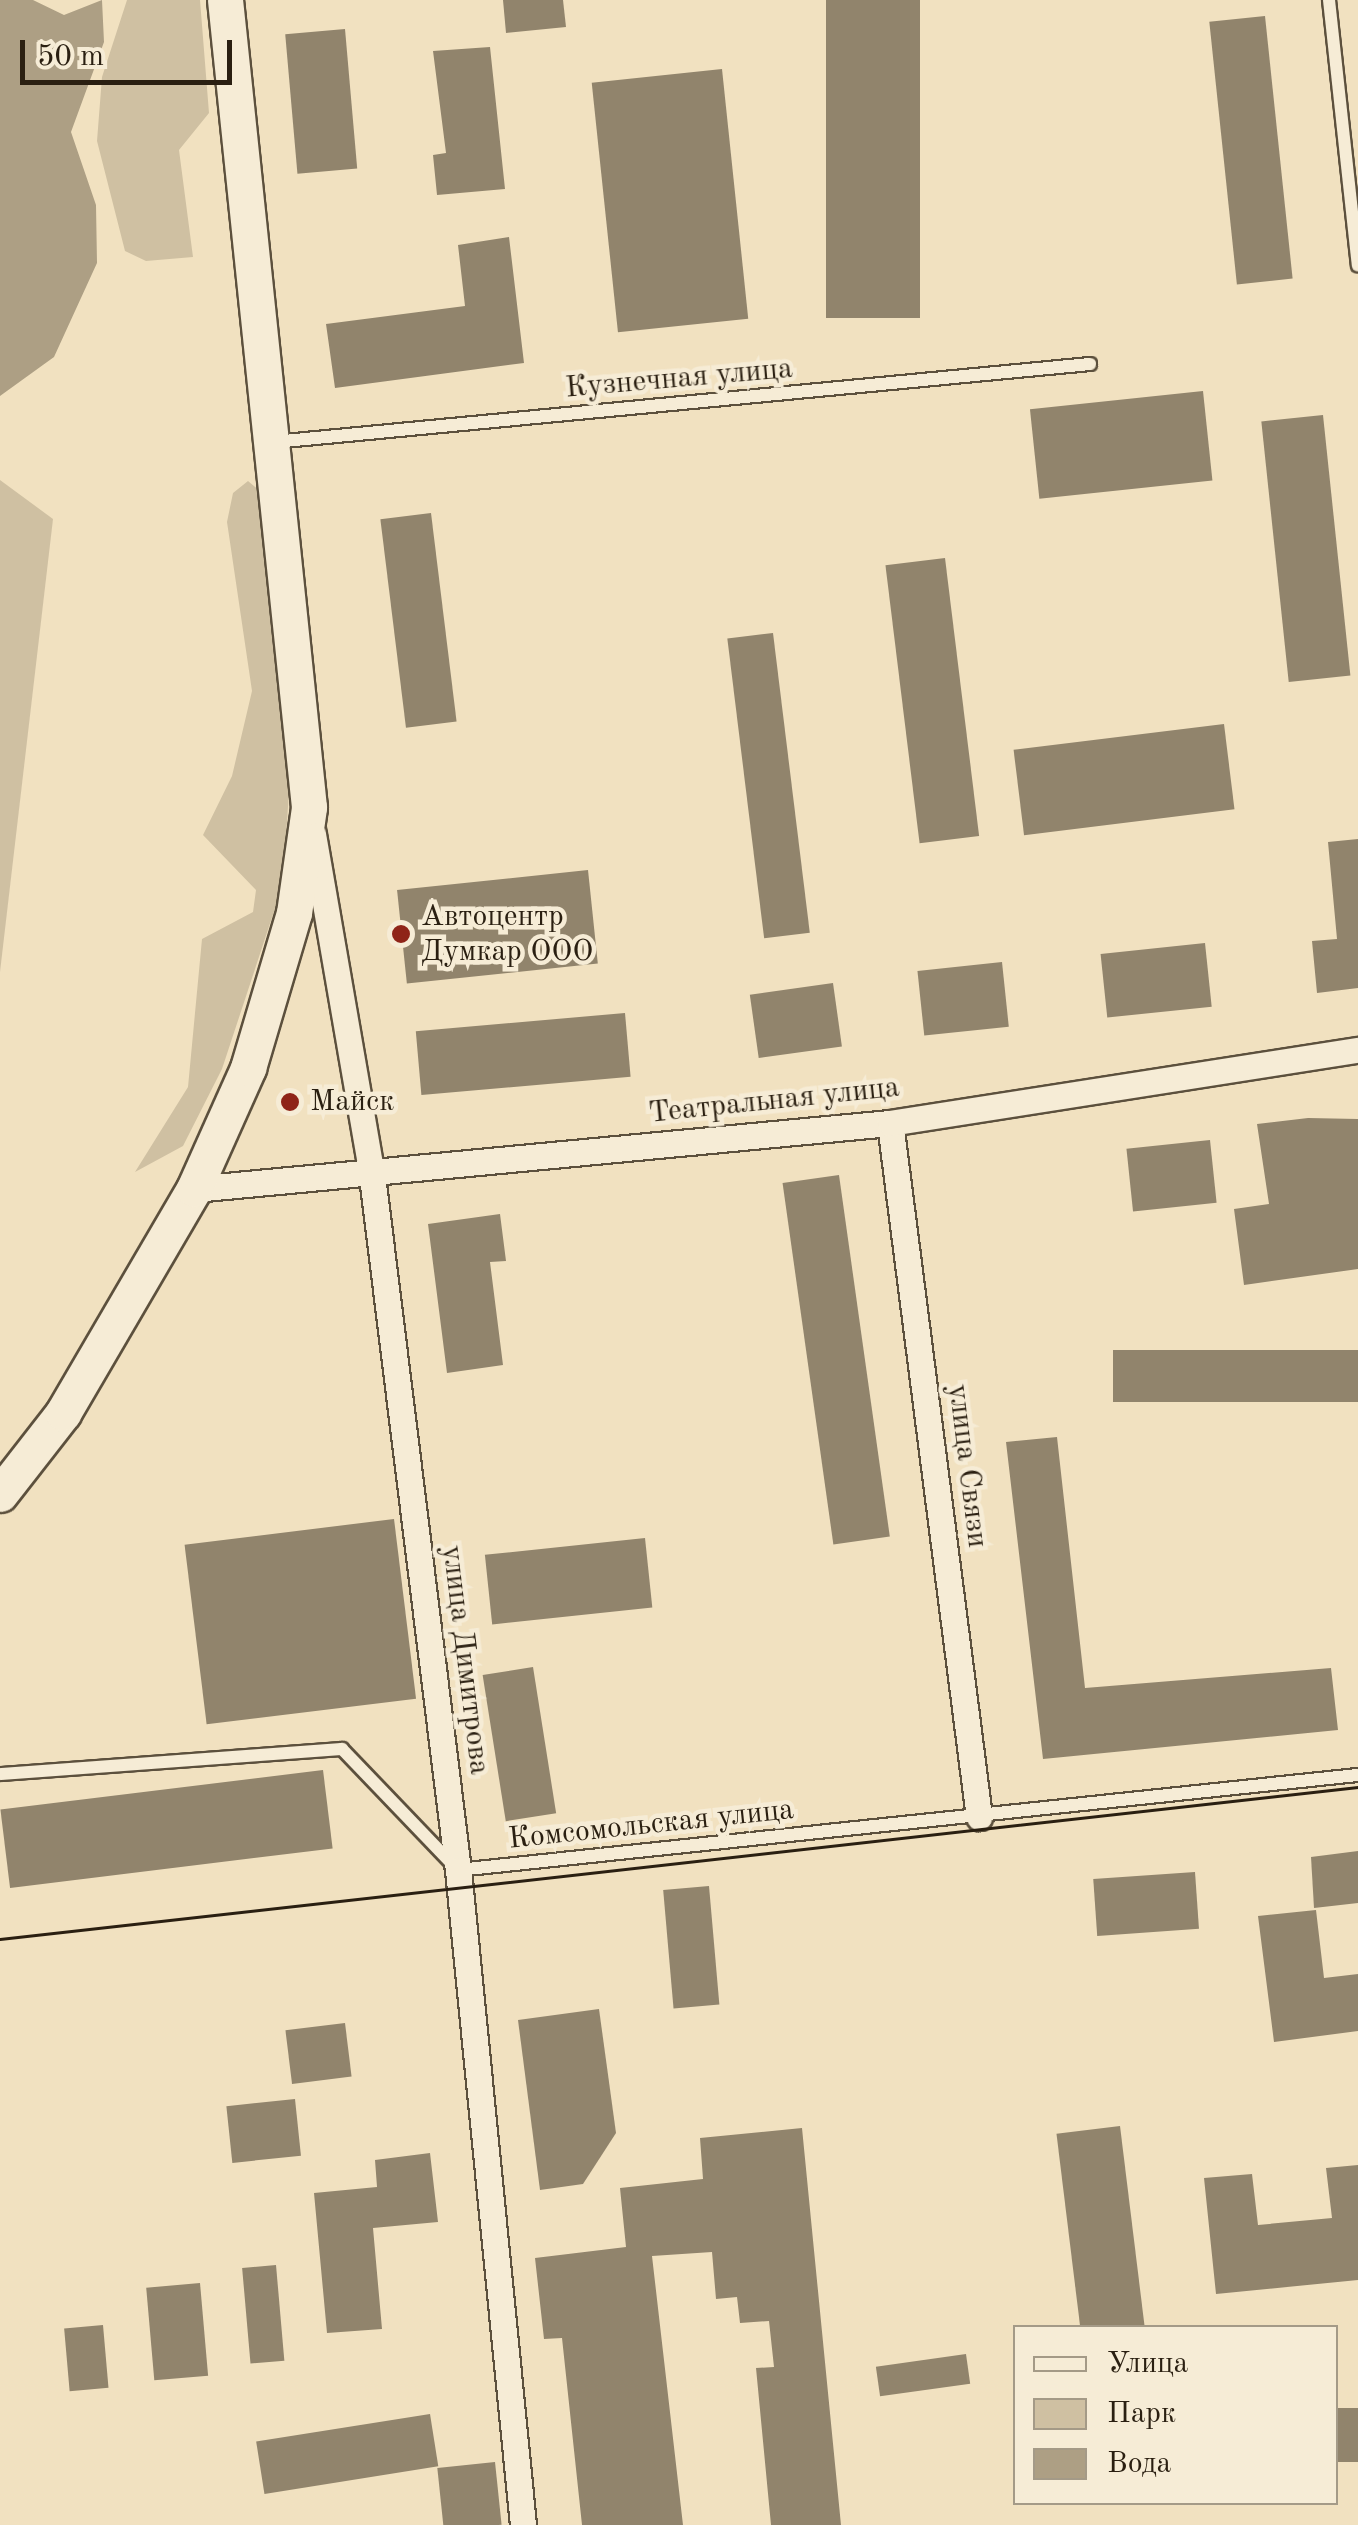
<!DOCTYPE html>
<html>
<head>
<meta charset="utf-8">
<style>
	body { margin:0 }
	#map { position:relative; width:1358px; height:2525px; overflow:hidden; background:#f1e1c0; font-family:"Old Standard TT",serif }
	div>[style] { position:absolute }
	.green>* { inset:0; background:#cfc0a2 }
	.water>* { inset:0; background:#ad9f84 }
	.building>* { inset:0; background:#91846c; transform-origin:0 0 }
	.roads { filter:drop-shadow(2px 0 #5c503d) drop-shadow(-2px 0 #5c503d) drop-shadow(0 2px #5c503d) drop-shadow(0 -2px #5c503d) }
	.lane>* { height:12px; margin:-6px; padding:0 6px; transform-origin:6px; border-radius:6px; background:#f6ecd6 }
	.street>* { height:25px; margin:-12.5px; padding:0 12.5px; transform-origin:12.5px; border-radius:12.5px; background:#f6ecd6 }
	.secondary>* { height:35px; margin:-17.5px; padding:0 17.5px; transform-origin:17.5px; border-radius:17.5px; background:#f6ecd6 }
	.tram>* { height:2.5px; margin:-1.25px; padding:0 1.25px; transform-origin:1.25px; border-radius:1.25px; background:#2a1f11 }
	.dots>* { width:28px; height:28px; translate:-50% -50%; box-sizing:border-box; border:5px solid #f6ecd6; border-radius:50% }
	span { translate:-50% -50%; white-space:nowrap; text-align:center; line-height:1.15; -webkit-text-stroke:9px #f6ecd6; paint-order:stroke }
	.street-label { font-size:30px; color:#2a1f11 }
	.poi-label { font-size:30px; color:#2a1f11 }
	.left { translate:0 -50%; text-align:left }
	.legend { position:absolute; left:1013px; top:2325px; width:325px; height:180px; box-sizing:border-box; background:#f6ecd6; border:2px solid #a49a87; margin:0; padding:12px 18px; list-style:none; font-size:30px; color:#2a1f11 }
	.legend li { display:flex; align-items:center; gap:20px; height:50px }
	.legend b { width:50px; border:2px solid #a49a87 }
	.scale { position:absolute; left:20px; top:40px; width:212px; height:45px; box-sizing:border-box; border:5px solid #2a1f11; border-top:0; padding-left:12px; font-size:30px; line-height:35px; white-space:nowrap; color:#2a1f11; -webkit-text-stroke:8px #f6ecd6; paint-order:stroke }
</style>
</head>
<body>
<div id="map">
	<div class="green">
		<div style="clip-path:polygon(127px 0,200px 0,209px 113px,179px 150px,193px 257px,146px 261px,125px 251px,97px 141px,102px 77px)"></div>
		<div style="clip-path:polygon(0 480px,53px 519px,0 972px)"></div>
		<div style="clip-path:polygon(248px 481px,268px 498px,289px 791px,283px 884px,222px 1069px,183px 1146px,135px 1172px,188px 1087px,202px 939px,253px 912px,256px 890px,203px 835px,232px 776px,252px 691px,227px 522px,233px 493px)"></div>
	</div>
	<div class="water">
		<div style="clip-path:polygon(0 0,33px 0,64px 15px,102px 0,104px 42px,71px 132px,96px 205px,97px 263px,54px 357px,0 396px)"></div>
	</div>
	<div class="building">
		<div style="clip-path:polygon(503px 0,563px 0,566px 27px,506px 33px)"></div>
		<div style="left:826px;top:0;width:94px;height:318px"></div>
		<div style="left:1265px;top:16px;width:264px;height:56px;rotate:84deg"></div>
		<div style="left:345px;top:29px;width:140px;height:60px;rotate:85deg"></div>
		<div style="clip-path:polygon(490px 47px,505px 189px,437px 195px,433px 155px,446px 153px,433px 51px)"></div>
		<div style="left:722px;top:69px;width:251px;height:131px;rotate:84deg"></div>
		<div style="clip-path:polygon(509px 237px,524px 363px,335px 388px,326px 324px,465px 306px,458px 245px)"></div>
		<div style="left:1203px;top:391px;width:90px;height:174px;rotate:84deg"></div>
		<div style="left:1323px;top:415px;width:262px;height:62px;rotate:84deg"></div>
		<div style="left:431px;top:513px;width:210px;height:51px;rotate:83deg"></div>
		<div style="left:945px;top:558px;width:280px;height:60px;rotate:83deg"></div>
		<div style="left:773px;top:633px;width:302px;height:46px;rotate:83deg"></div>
		<div style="left:1224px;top:724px;width:86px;height:212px;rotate:83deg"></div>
		<div style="clip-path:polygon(1358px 839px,1358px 988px,1317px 993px,1312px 941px,1337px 939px,1328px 842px)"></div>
		<div style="left:588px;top:870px;width:94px;height:192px;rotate:84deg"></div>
		<div style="left:1205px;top:943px;width:64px;height:105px;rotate:84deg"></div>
		<div style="left:1002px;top:962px;width:65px;height:85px;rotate:84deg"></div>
		<div style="left:833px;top:983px;width:64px;height:84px;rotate:82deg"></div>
		<div style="left:625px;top:1013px;width:64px;height:210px;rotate:85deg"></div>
		<div style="clip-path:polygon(1308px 1118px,1358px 1119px,1358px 1269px,1244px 1285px,1234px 1209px,1269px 1204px,1257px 1124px)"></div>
		<div style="left:1210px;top:1140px;width:63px;height:84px;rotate:84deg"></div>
		<div style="left:839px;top:1175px;width:365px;height:57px;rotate:82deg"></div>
		<div style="clip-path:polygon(500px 1214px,506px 1261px,490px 1262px,503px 1365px,447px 1373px,428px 1224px)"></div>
		<div style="left:1358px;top:1350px;width:52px;height:245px;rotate:90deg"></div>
		<div style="clip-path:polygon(1057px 1437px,1085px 1688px,1331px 1668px,1338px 1730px,1043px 1759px,1006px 1442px)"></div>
		<div style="left:394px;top:1519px;width:181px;height:211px;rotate:83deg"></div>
		<div style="left:645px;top:1538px;width:70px;height:161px;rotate:84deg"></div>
		<div style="left:533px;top:1667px;width:148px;height:51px;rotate:81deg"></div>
		<div style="left:323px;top:1770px;width:79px;height:325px;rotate:83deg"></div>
		<div style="clip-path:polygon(1358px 1851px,1358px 1903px,1314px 1908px,1311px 1857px)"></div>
		<div style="left:1195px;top:1872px;width:57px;height:102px;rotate:86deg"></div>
		<div style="left:709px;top:1886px;width:119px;height:46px;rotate:85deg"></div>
		<div style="clip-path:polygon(1316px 1910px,1324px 1978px,1358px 1974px,1358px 2031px,1274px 2042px,1258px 1916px)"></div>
		<div style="clip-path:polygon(599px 2009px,616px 2133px,583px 2184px,540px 2190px,518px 2020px)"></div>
		<div style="left:345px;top:2023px;width:54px;height:60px;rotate:83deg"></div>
		<div style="left:295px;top:2099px;width:57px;height:69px;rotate:84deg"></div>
		<div style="left:1120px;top:2126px;width:204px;height:64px;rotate:83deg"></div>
		<div style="clip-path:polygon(802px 2128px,841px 2525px,771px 2525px,756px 2368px,774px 2367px,769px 2321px,740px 2323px,737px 2297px,716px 2299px,712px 2252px,652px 2256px,683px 2525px,582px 2525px,562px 2338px,544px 2339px,535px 2258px,626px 2247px,620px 2188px,703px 2179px,700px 2138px)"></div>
		<div style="clip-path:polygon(430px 2153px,438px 2222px,373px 2228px,382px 2329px,327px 2333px,314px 2193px,377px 2187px,375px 2160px)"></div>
		<div style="clip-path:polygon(1358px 2165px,1358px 2280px,1216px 2294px,1204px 2178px,1252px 2174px,1258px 2225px,1332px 2218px,1326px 2168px)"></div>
		<div style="left:276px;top:2265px;width:96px;height:34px;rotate:85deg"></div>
		<div style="left:200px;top:2283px;width:93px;height:54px;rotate:85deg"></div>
		<div style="left:103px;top:2325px;width:63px;height:39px;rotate:85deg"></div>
		<div style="left:966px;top:2354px;width:30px;height:91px;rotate:82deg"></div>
		<div style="left:1358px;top:2408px;width:54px;height:22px;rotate:90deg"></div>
		<div style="left:430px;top:2414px;width:53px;height:176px;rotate:81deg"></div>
		<div style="left:495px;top:2462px;width:63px;height:58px;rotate:84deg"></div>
	</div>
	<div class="roads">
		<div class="lane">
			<div style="left:1329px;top:0;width:267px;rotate:83.8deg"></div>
			<div style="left:274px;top:442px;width:820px;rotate:-5.46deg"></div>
			<div style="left:0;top:1774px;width:343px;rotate:-4.2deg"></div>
			<div style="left:342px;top:1749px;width:168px;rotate:46.2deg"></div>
			<div style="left:458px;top:1870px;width:905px;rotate:-6.03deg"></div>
		</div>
		<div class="street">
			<div style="left:313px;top:834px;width:347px;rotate:80.2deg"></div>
			<div style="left:372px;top:1176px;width:699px;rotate:82.94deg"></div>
			<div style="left:458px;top:1870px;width:658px;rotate:84.33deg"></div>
			<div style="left:890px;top:1123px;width:700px;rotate:82.69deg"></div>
			<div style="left:194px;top:1189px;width:699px;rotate:-5.42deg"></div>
			<div style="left:890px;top:1123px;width:474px;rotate:-8.9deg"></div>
		</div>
		<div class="secondary">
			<div style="left:0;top:1494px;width:103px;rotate:-52.1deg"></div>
			<div style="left:63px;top:1413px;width:259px;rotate:-59.7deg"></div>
			<div style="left:194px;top:1189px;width:133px;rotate:-65.9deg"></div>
			<div style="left:248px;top:1068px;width:162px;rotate:-73.5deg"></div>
			<div style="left:294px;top:913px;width:107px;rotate:-81.9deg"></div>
			<div style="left:309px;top:807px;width:811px;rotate:-95.94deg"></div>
		</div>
	</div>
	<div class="tram">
		<div style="left:0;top:1939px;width:1366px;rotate:-6.39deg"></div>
	</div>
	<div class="dots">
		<div style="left:401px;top:934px;background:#8f2418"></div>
		<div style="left:290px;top:1102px;background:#8f2418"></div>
	</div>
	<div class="street-label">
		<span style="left:679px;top:379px;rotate:-5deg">Кузнечная улица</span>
		<span style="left:774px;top:1101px;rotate:-6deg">Театральная улица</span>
		<span style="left:967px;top:1466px;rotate:83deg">улица Связи</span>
		<span style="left:465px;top:1660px;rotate:83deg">улица Димитрова</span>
		<span style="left:651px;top:1825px;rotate:-6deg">Комсомольская улица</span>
	</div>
	<div class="poi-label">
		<span class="left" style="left:421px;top:934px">Автоцентр<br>Думкар ООО</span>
		<span class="left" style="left:310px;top:1102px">Майск</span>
	</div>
	<ul class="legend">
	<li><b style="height:12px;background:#f6ecd6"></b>Улица</li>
	<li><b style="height:28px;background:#cfc0a2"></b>Парк</li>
	<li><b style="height:28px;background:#ad9f84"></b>Вода</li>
	</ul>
	<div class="scale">50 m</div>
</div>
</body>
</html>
